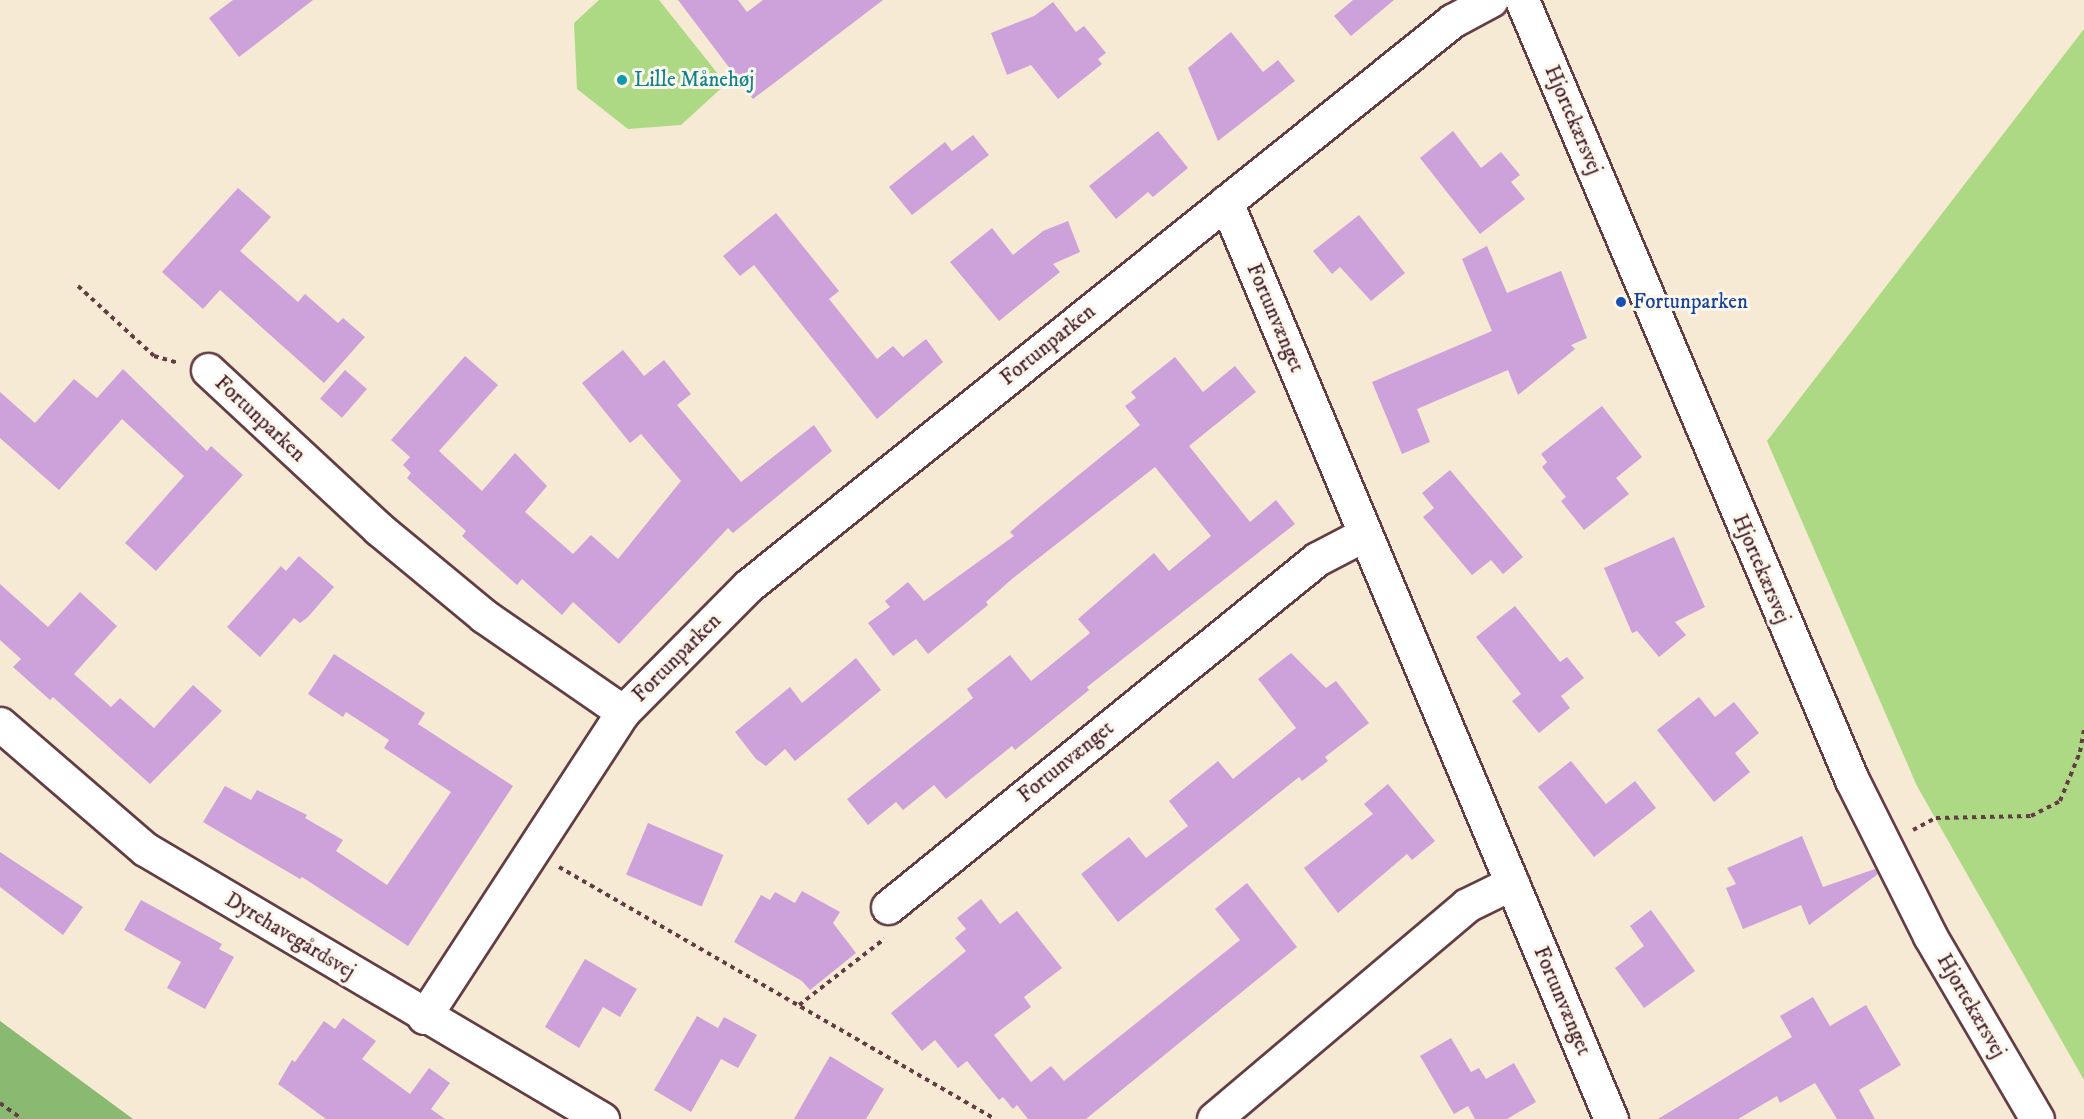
<!DOCTYPE html>
<html>
<head>
<meta charset="utf-8">
<style>
	body { margin:0 }
	#map { position:relative; width:2084px; height:1119px; overflow:hidden; background:#f6ead5; font-family:"IM FELL DW Pica",serif }
	div>[style] { position:absolute }
	.green>* { inset:0; background:#add985 }
	.forest>* { inset:0; background:#8ab972 }
	.building>* { inset:0; background:#cda1da; transform-origin:0 0 }
	.path>* { height:4px; margin-top:-2px; transform-origin:0; background:repeating-linear-gradient(90deg,#643d44 0 4.5px,transparent 0 9px) }
	.roads { filter:drop-shadow(2px 0 #643d44) drop-shadow(-2px 0 #643d44) drop-shadow(0 2px #643d44) drop-shadow(0 -2px #643d44) }
	.minor>* { height:33px; margin:-16.5px; padding:0 16.5px; transform-origin:16.5px; border-radius:16.5px; background:#fff }
	.dots>* { width:16px; height:16px; translate:-50% -50%; box-sizing:border-box; border:3px solid #fbf7ec; border-radius:50% }
	span { translate:-50% -50%; white-space:nowrap; text-align:center; line-height:1.15; -webkit-text-stroke:6px #fbf7ec; paint-order:stroke }
	.culture-label { font-size:21px; color:#0d838f }
	.left { translate:0 -50%; text-align:left }
	.street-label { font-size:21px; color:#4a1f2b }
	.transit-label { font-size:21px; color:#164399 }
</style>
</head>
<body>
<div id="map">
	<div class="green">
		<div style="clip-path:polygon(599px 0,659px 0,726px 84px,681px 125px,628px 129px,577px 89px,574px 23px)"></div>
		<div style="clip-path:polygon(2084px 29px,2084px 1080px,1917px 786px,1767px 441px)"></div>
	</div>
	<div class="forest">
		<div style="clip-path:polygon(0 1021px,133px 1119px,0 1119px)"></div>
	</div>
	<div class="building">
		<div style="clip-path:polygon(233px 0,313px 0,239px 57px,209px 18px)"></div>
		<div style="clip-path:polygon(678px 0,738px 0,747px 12px,763px 0,883px 0,753px 99px)"></div>
		<div style="clip-path:polygon(1353px 0,1394px 0,1351px 36px,1334px 16px)"></div>
		<div style="clip-path:polygon(1053px 2px,1076px 32px,1084px 26px,1106px 53px,1098px 59px,1102px 64px,1058px 99px,1031px 65px,1007px 75px,991px 33px,1034px 16px)"></div>
		<div style="clip-path:polygon(1231px 32px,1263px 72px,1278px 60px,1295px 81px,1218px 141px,1188px 68px)"></div>
		<div style="clip-path:polygon(1158px 131px,1188px 168px,1153px 197px,1148px 192px,1116px 219px,1089px 186px)"></div>
		<div style="clip-path:polygon(1453px 131px,1481px 168px,1501px 152px,1520px 175px,1511px 182px,1525px 199px,1480px 234px,1420px 158px)"></div>
		<div style="clip-path:polygon(973px 135px,989px 155px,912px 215px,889px 187px,945px 142px,952px 151px)"></div>
		<div style="clip-path:polygon(238px 188px,271px 217px,240px 251px,298px 302px,305px 294px,338px 323px,343px 318px,365px 337px,324px 383px,220px 290px,203px 309px,162px 272px)"></div>
		<div style="clip-path:polygon(776px 213px,839px 291px,829px 299px,877px 359px,893px 346px,903px 357px,926px 339px,943px 362px,877px 419px,754px 265px,740px 276px,723px 256px)"></div>
		<div style="clip-path:polygon(1359px 215px,1405px 273px,1371px 301px,1340px 267px,1332px 274px,1313px 251px)"></div>
		<div style="clip-path:polygon(1068px 221px,1080px 252px,1053px 264px,1060px 272px,999px 321px,950px 262px,992px 228px,1013px 255px,1043px 231px)"></div>
		<div style="clip-path:polygon(1487px 246px,1507px 293px,1561px 271px,1587px 338px,1571px 345px,1575px 349px,1518px 395px,1508px 370px,1417px 409px,1430px 442px,1402px 454px,1372px 382px,1492px 331px,1462px 259px)"></div>
		<div style="clip-path:polygon(623px 350px,644px 376px,664px 360px,691px 394px,677px 405px,741px 482px,814px 425px,832px 451px,733px 533px,728px 528px,619px 644px,573px 602px,562px 615px,522px 579px,517px 585px,462px 536px,466px 531px,407px 478px,411px 473px,403px 465px,410px 457px,391px 440px,465px 356px,498px 385px,439px 451px,482px 491px,515px 453px,547px 486px,525px 512px,573px 554px,591px 535px,618px 559px,681px 481px,641px 434px,630px 443px,582px 383px)"></div>
		<div style="clip-path:polygon(1175px 357px,1203px 392px,1235px 366px,1256px 392px,1189px 446px,1250px 522px,1276px 500px,1295px 524px,1087px 687px,1089px 690px,1015px 750px,1012px 746px,946px 799px,934px 785px,903px 810px,896px 802px,868px 825px,847px 799px,973px 698px,967px 689px,1010px 655px,1031px 681px,1090px 633px,1078px 619px,1154px 553px,1169px 571px,1211px 536px,1155px 467px,1012px 579px,986px 602px,988px 605px,928px 654px,916px 639px,893px 656px,868px 623px,890px 607px,885px 601px,908px 582px,924px 601px,1014px 536px,1010px 532px,1031px 514px,1140px 425px,1125px 406px,1136px 398px,1131px 392px)"></div>
		<div style="clip-path:polygon(123px 369px,207px 451px,211px 446px,243px 475px,156px 571px,125px 543px,184px 476px,122px 419px,59px 490px,0 438px,0 392px,35px 423px,74px 379px,97px 398px)"></div>
		<div style="left:345px;top:370px;width:29px;height:38px;rotate:41deg"></div>
		<div style="clip-path:polygon(1602px 406px,1642px 457px,1616px 478px,1629px 494px,1584px 530px,1561px 501px,1566px 497px,1542px 467px,1547px 462px,1541px 454px)"></div>
		<div style="clip-path:polygon(1450px 470px,1523px 557px,1503px 574px,1491px 560px,1472px 575px,1423px 517px,1434px 508px,1422px 493px)"></div>
		<div style="clip-path:polygon(1674px 537px,1705px 607px,1675px 622px,1686px 635px,1659px 657px,1637px 631px,1632px 633px,1604px 568px)"></div>
		<div style="clip-path:polygon(299px 556px,334px 587px,308px 617px,300px 623px,294px 618px,260px 657px,227px 627px,281px 566px,286px 571px)"></div>
		<div style="clip-path:polygon(0 584px,48px 627px,80px 592px,117px 626px,74px 674px,111px 707px,120px 698px,154px 728px,193px 685px,222px 711px,150px 784px,53px 697px,50px 700px,13px 667px,21px 659px,0 640px)"></div>
		<div style="clip-path:polygon(1515px 606px,1560px 662px,1567px 657px,1584px 678px,1561px 696px,1570px 708px,1539px 733px,1512px 701px,1521px 694px,1476px 637px)"></div>
		<div style="clip-path:polygon(1291px 653px,1326px 688px,1336px 681px,1369px 723px,1325px 757px,1328px 761px,1302px 781px,1299px 777px,1118px 922px,1081px 874px,1129px 837px,1146px 858px,1188px 826px,1169px 801px,1218px 761px,1233px 779px,1296px 728px,1258px 679px)"></div>
		<div style="clip-path:polygon(334px 654px,425px 713px,418px 724px,513px 786px,408px 946px,302px 877px,300px 879px,203px 822px,225px 786px,251px 800px,257px 790px,307px 815px,305px 818px,343px 840px,336px 851px,387px 885px,451px 792px,384px 748px,389px 740px,346px 712px,343px 717px,308px 694px)"></div>
		<div style="clip-path:polygon(856px 658px,881px 690px,795px 761px,785px 749px,766px 766px,756px 759px,735px 732px,790px 687px,802px 703px)"></div>
		<div style="clip-path:polygon(1699px 697px,1715px 717px,1734px 702px,1759px 733px,1735px 753px,1750px 772px,1714px 802px,1657px 730px)"></div>
		<div style="clip-path:polygon(1571px 761px,1606px 804px,1635px 781px,1656px 808px,1594px 857px,1538px 787px)"></div>
		<div style="clip-path:polygon(1388px 784px,1435px 841px,1412px 860px,1407px 854px,1338px 913px,1304px 868px,1373px 814px,1364px 804px)"></div>
		<div style="left:648px;top:823px;width:82px;height:56px;rotate:23deg"></div>
		<div style="clip-path:polygon(1802px 836px,1823px 887px,1875px 869px,1878px 874px,1809px 925px,1801px 905px,1743px 929px,1726px 888px,1736px 884px,1727px 868px)"></div>
		<div style="clip-path:polygon(0 852px,83px 907px,63px 935px,0 887px)"></div>
		<div style="clip-path:polygon(1247px 883px,1297px 947px,1086px 1119px,1028px 1119px,1017px 1105px,1013px 1109px,1003px 1097px,999px 1100px,967px 1061px,958px 1068px,935px 1040px,922px 1051px,891px 1013px,966px 951px,955px 938px,966px 929px,957px 918px,981px 899px,1000px 924px,1017px 911px,1062px 968px,1024px 997px,1031px 1007px,994px 1035px,1031px 1082px,1051px 1066px,1064px 1081px,1240px 940px,1215px 909px)"></div>
		<div style="clip-path:polygon(802px 891px,840px 912px,833px 923px,856px 953px,810px 990px,802px 981px,734px 942px,761px 895px,770px 900px,775px 892px,795px 903px)"></div>
		<div style="clip-path:polygon(141px 900px,222px 944px,219px 949px,234px 957px,205px 1009px,167px 988px,181px 962px,124px 930px)"></div>
		<div style="clip-path:polygon(1651px 910px,1695px 971px,1644px 1008px,1615px 968px,1644px 946px,1630px 926px)"></div>
		<div style="clip-path:polygon(585px 959px,637px 989px,620px 1017px,603px 1007px,579px 1048px,545px 1027px)"></div>
		<div style="clip-path:polygon(1813px 997px,1830px 1026px,1866px 1005px,1901px 1065px,1859px 1090px,1875px 1119px,1837px 1119px,1815px 1083px,1780px 1103px,1777px 1096px,1738px 1119px,1658px 1119px,1792px 1037px,1780px 1016px)"></div>
		<div style="clip-path:polygon(697px 1016px,718px 1028px,724px 1017px,757px 1035px,738px 1068px,721px 1059px,691px 1112px,654px 1090px)"></div>
		<div style="clip-path:polygon(343px 1018px,376px 1041px,362px 1059px,410px 1094px,429px 1068px,450px 1083px,431px 1109px,445px 1119px,326px 1119px,278px 1084px,292px 1060px,295px 1062px,324px 1021px,335px 1029px)"></div>
		<div style="clip-path:polygon(1451px 1038px,1471px 1072px,1479px 1068px,1486px 1079px,1514px 1063px,1536px 1102px,1507px 1119px,1475px 1119px,1468px 1106px,1454px 1114px,1420px 1056px)"></div>
		<div style="clip-path:polygon(830px 1056px,884px 1089px,866px 1119px,794px 1119px)"></div>
	</div>
	<div class="path">
		<div style="left:78px;top:286px;width:103px;rotate:42.6deg"></div>
		<div style="left:154px;top:356px;width:25px;rotate:16deg"></div>
		<div style="left:1913px;top:830px;width:26px;rotate:-28deg"></div>
		<div style="left:1936px;top:818px;width:95px;rotate:-1.2deg"></div>
		<div style="left:2031px;top:816px;width:33px;rotate:-27deg"></div>
		<div style="left:2060px;top:801px;width:53px;rotate:-67.8deg"></div>
		<div style="left:2080px;top:752px;width:22px;rotate:-80deg"></div>
		<div style="left:559px;top:867px;width:504px;rotate:30.03deg"></div>
		<div style="left:799px;top:1005px;width:108px;rotate:-37.8deg"></div>
		<div style="left:0;top:1103px;width:27px;rotate:36deg"></div>
	</div>
	<div class="roads">
		<div class="minor">
			<div style="left:1522px;top:0;width:847px;rotate:67.07deg"></div>
			<div style="left:1852px;top:780px;width:174px;rotate:63.4deg"></div>
			<div style="left:1930px;top:936px;width:212px;rotate:59.7deg"></div>
			<div style="left:1226px;top:202px;width:995px;rotate:67.23deg"></div>
			<div style="left:208px;top:370px;width:233px;rotate:42.9deg"></div>
			<div style="left:379px;top:529px;width:136px;rotate:39.6deg"></div>
			<div style="left:484px;top:616px;width:169px;rotate:34.6deg"></div>
			<div style="left:0;top:724px;width:191px;rotate:40.8deg"></div>
			<div style="left:145px;top:849px;width:531px;rotate:30.58deg"></div>
			<div style="left:888px;top:907px;width:552px;rotate:-39.05deg"></div>
			<div style="left:1317px;top:559px;width:54px;rotate:-27.5deg"></div>
			<div style="left:424px;top:1017px;width:364px;rotate:-56.9deg"></div>
			<div style="left:623px;top:712px;width:177px;rotate:-45.2deg"></div>
			<div style="left:748px;top:586px;width:903px;rotate:-38.75deg"></div>
			<div style="left:1452px;top:21px;width:44px;rotate:-28.3deg"></div>
			<div style="left:1214px;top:1119px;width:331px;rotate:-40.2deg"></div>
			<div style="left:1467px;top:905px;width:50px;rotate:-26.1deg"></div>
		</div>
	</div>
	<div class="dots">
		<div style="left:622px;top:80px;background:#0f9aa8"></div>
		<div style="left:1621px;top:302px;background:#1a4fb4"></div>
	</div>
	<div class="culture-label">
		<span class="left" style="left:634px;top:80px">Lille Månehøj</span>
	</div>
	<div class="street-label">
		<span style="left:1573px;top:120px;rotate:67deg">Hjortekærsvej</span>
		<span style="left:1275px;top:318px;rotate:67deg">Fortunvænget</span>
		<span style="left:1048px;top:345px;rotate:-39deg">Fortunparken</span>
		<span style="left:260px;top:419px;rotate:43deg">Fortunparken</span>
		<span style="left:1761px;top:569px;rotate:67deg">Hjortekærsvej</span>
		<span style="left:677px;top:658px;rotate:-45deg">Fortunparken</span>
		<span style="left:1066px;top:762px;rotate:-39deg">Fortunvænget</span>
		<span style="left:290px;top:936px;rotate:31deg">Dyrehavegårdsvej</span>
		<span style="left:1562px;top:1001px;rotate:67deg">Fortunvænget</span>
		<span style="left:1971px;top:1006px;rotate:60deg">Hjortekærsvej</span>
	</div>
	<div class="transit-label">
		<span class="left" style="left:1633px;top:302px">Fortunparken</span>
	</div>
</div>
</body>
</html>
